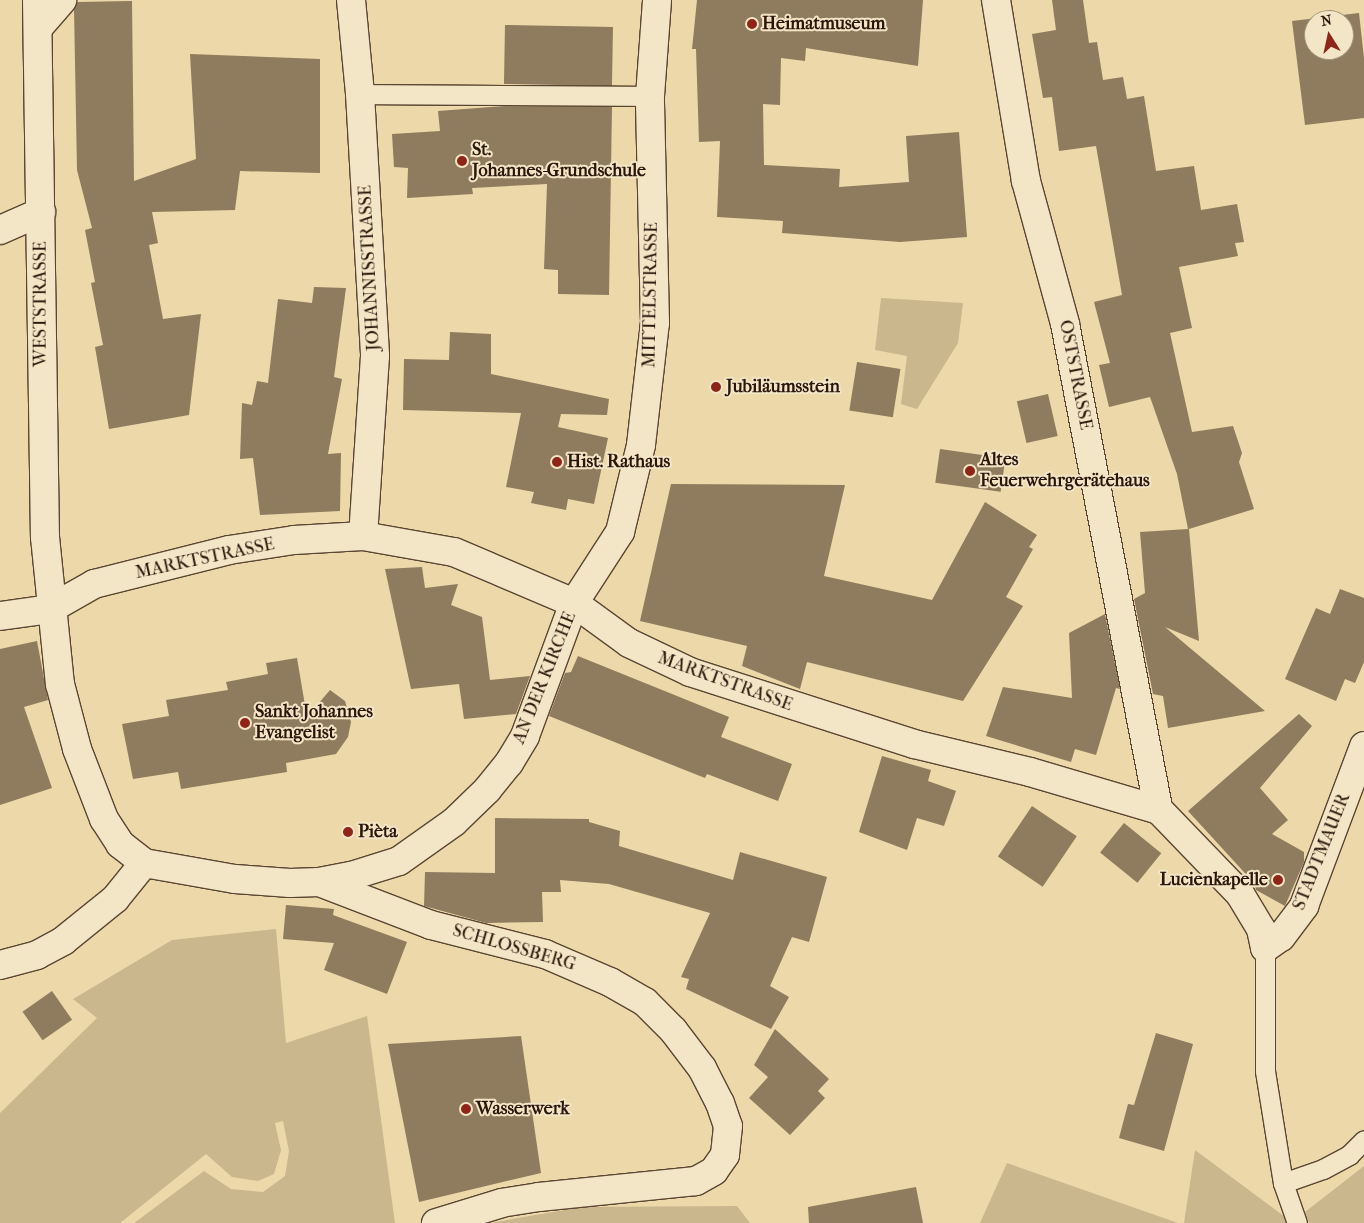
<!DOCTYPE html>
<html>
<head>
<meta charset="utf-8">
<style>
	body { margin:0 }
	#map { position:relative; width:1364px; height:1223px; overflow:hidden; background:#ecd8a8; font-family:"IM FELL French Canon",serif }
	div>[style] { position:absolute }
	.green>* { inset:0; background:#cbb78d }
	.building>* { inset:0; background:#8f7b5d; transform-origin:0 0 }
	.roads { filter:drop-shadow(1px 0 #5b4633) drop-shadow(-1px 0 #5b4633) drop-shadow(0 1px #5b4633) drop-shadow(0 -1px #5b4633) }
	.service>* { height:19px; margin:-9.5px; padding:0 9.5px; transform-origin:9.5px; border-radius:9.5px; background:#f3e6c6 }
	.minor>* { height:28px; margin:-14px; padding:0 14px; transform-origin:14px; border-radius:14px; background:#f3e6c6 }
	.dots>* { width:14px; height:14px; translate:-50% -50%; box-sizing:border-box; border:2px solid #f3e6c6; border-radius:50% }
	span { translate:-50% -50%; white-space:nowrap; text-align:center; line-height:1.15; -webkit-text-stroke:4px #f3e6c6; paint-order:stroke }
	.poi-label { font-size:18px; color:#2b160c; font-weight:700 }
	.left { translate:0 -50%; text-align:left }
	.right { translate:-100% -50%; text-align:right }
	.street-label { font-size:18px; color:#2b160c }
	.north { position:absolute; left:1304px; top:10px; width:50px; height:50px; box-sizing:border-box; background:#f3e6c6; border:1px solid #a3937c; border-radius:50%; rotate:350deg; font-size:14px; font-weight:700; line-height:20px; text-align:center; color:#2b160c }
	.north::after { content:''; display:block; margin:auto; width:18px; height:22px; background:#8f2418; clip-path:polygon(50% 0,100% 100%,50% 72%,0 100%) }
</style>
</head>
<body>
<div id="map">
	<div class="green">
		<div style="clip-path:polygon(881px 298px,963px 303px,958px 343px,917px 409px,901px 404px,907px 356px,875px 350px)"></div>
		<div style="clip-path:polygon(276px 929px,286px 1043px,367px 1016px,395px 1223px,134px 1223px,204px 1171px,231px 1189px,263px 1192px,285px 1176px,289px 1151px,283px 1121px,275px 1123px,281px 1150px,274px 1174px,258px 1181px,232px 1177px,206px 1154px,120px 1223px,0 1223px,0 1113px,97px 1018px,73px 999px,172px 940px)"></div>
		<div style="clip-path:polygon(1195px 1150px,1285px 1217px,1287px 1223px,1184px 1223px)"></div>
		<div style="clip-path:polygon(1007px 1163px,1178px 1223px,980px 1223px)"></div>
		<div style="clip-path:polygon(1364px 1166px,1364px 1223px,1309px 1223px,1305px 1212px)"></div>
		<div style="clip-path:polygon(737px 1206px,750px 1223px,490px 1223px,582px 1207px)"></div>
	</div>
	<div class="building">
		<div style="clip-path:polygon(697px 0,923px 0,918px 66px,806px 48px,805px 61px,781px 58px,780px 105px,763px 104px,764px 165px,840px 169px,839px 187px,909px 182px,906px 136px,959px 132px,967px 237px,900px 242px,782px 233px,783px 221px,717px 217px,720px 141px,699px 142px,696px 49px,692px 49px)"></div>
		<div style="clip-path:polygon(1052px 0,1083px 0,1089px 43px,1097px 42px,1103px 80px,1123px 77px,1127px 99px,1144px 96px,1156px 171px,1194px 166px,1201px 210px,1237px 204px,1244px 242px,1235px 243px,1238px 256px,1179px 267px,1192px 328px,1170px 333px,1192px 432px,1233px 426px,1242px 453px,1239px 462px,1254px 509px,1189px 529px,1199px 641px,1165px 627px,1265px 711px,1168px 728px,1163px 696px,1153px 694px,1134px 599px,1145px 593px,1140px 532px,1188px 529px,1177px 474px,1150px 397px,1109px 407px,1099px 365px,1110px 363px,1094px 302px,1122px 295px,1096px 146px,1059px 151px,1052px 97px,1043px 98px,1032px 34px,1056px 30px)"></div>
		<div style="clip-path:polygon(132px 1px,134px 181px,196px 159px,190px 54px,320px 59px,320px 173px,240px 171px,235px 210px,152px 212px,158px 243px,149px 245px,163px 319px,201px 314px,189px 415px,109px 429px,95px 347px,103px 345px,91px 283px,95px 282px,85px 230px,92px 228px,77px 170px,74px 9px,77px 2px)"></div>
		<div style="clip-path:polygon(evenodd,1359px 13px,1364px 58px,1364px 118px,1305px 125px,1292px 21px,1359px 13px,1314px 20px,1344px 20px,1344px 50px,1314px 50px,1314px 20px)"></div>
		<div style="left:505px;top:25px;width:108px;height:59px;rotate:1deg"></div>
		<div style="clip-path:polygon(504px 106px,612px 107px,609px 295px,558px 294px,558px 270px,544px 269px,547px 184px,472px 188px,473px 194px,407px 198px,408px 168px,394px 167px,392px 134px,440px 131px,438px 111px)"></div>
		<div style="clip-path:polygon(314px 287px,346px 288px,334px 377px,342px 379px,328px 454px,341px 453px,340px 511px,260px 515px,253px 458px,240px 459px,242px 403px,252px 405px,257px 381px,268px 383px,278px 299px,312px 303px)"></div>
		<div style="clip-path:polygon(450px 332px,491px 334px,491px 374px,609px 399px,607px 415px,561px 414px,558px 427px,608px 438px,594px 504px,568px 499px,566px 510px,531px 503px,534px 492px,506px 487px,521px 413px,403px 410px,404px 359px,449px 360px)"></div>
		<div style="left:857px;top:362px;width:44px;height:49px;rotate:9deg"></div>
		<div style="left:1048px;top:394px;width:43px;height:32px;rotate:77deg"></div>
		<div style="left:940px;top:449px;width:66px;height:34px;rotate:8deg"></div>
		<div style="clip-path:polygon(671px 484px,845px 485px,824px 576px,932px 600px,985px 502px,1037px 535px,1029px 547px,1033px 549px,1006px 597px,1023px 606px,963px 701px,807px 662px,800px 689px,742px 666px,747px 646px,640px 621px)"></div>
		<div style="clip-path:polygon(422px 567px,425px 588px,458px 584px,451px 605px,482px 617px,490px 680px,530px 676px,516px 714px,464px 719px,459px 684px,411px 689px,385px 569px)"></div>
		<div style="clip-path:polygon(1340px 589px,1364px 598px,1364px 662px,1355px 683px,1345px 679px,1336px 701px,1285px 679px,1316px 608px,1330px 614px)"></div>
		<div style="clip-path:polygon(1105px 614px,1120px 689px,1116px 688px,1096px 755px,1075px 749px,1071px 762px,986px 736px,1003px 687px,1072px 698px,1069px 633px)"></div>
		<div style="clip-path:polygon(37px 641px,48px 700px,24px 707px,52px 788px,0 805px,0 649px)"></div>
		<div style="clip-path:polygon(578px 656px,729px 717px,721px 737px,792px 764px,778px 801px,707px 774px,705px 778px,549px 716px,565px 673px,571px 672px)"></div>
		<div style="clip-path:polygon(297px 658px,307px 717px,330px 690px,345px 701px,351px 722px,348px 737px,336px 754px,286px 763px,287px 772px,181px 789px,178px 772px,133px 779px,122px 724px,169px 716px,166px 700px,228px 690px,226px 682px,268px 674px,266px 663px)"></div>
		<div style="clip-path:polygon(1299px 714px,1312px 726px,1260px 788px,1288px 820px,1272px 834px,1304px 852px,1304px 862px,1285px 906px,1256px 890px,1254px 883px,1188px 811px)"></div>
		<div style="clip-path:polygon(882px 756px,931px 770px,928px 781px,956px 791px,944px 826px,917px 818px,907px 850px,859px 832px)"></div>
		<div style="left:1032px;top:806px;width:54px;height:61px;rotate:34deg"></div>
		<div style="clip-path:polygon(495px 818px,589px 819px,589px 822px,620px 831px,619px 846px,733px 880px,740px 852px,827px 877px,809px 942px,792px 937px,770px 986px,789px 997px,771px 1029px,686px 989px,689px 979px,681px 977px,710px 913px,609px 884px,560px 880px,561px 892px,542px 892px,543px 922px,486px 923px,424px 906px,425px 872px,495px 873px)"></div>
		<div style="left:1124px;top:823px;width:48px;height:38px;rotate:39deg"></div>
		<div style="clip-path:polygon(286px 905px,334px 909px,333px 915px,407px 942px,387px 994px,324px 970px,334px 943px,283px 939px)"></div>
		<div style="left:52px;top:991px;width:35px;height:36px;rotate:55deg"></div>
		<div style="clip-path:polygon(775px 1029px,829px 1079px,818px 1091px,825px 1098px,790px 1135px,749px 1098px,768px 1077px,754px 1065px)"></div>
		<div style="clip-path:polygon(1156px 1033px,1193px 1044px,1164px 1151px,1119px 1138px,1128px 1104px,1134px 1105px)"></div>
		<div style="clip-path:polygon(521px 1036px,541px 1173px,419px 1202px,388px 1044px)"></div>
		<div style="clip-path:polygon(916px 1187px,923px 1223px,809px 1223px,808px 1207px)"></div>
	</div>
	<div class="roads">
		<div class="service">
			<div style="left:360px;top:94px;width:290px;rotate:0.4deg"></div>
			<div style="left:1265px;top:948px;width:123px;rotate:90deg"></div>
			<div style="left:1265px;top:1071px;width:113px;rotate:80.9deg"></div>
			<div style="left:1283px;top:1183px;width:42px;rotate:70.7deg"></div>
			<div style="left:1283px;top:1183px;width:42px;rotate:-19.3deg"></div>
			<div style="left:1323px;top:1169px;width:30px;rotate:-28deg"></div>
			<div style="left:1349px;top:1155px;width:21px;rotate:-45deg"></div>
		</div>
		<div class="minor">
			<div style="left:37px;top:0;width:537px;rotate:89.15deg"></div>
			<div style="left:45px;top:537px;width:148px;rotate:84.2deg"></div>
			<div style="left:60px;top:684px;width:67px;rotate:75.3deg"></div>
			<div style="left:77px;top:749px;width:75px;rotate:68.9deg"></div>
			<div style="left:104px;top:819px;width:30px;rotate:57deg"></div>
			<div style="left:120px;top:844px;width:31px;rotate:38deg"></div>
			<div style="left:144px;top:863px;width:92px;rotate:10deg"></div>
			<div style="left:235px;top:879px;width:55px;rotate:4.2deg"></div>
			<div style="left:290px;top:883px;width:29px;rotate:-2deg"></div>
			<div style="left:319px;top:882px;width:33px;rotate:-11deg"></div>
			<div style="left:351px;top:876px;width:50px;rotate:-17.4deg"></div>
			<div style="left:399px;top:861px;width:67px;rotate:-35.3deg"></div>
			<div style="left:454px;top:822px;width:46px;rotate:-44.1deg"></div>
			<div style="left:487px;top:790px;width:35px;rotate:-51deg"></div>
			<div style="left:509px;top:763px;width:31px;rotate:-59deg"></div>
			<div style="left:525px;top:736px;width:142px;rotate:-69.8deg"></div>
			<div style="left:574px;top:603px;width:85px;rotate:-57.1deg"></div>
			<div style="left:620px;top:532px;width:89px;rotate:-76.4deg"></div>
			<div style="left:641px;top:445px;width:123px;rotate:-83.5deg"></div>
			<div style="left:655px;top:323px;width:227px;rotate:-91.3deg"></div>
			<div style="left:650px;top:96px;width:96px;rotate:-85.8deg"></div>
			<div style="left:351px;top:0;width:94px;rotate:84.5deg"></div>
			<div style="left:360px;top:94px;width:262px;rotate:86.7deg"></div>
			<div style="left:375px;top:356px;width:180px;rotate:93.8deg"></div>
			<div style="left:996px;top:0;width:183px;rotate:80.6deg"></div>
			<div style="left:1026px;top:181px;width:148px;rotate:74.7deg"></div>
			<div style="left:1065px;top:324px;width:495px;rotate:79.1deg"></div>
			<div style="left:38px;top:28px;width:37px;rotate:-49deg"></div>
			<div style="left:0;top:230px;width:45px;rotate:-23.7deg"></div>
			<div style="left:0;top:616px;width:50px;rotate:-8deg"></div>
			<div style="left:50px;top:609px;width:51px;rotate:-29.6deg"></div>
			<div style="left:94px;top:584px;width:139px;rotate:-14.1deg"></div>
			<div style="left:229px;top:550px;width:66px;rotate:-8.7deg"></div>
			<div style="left:294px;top:540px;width:69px;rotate:-3.3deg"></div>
			<div style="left:363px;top:536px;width:92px;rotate:10deg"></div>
			<div style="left:454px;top:552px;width:130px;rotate:23deg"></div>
			<div style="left:574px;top:603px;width:68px;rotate:36deg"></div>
			<div style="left:629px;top:643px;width:68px;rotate:25.4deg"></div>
			<div style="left:690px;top:672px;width:235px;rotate:17.8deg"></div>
			<div style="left:914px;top:744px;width:119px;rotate:13.6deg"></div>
			<div style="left:1030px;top:772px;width:134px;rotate:16.4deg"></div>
			<div style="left:1159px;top:810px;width:117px;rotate:46deg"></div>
			<div style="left:1240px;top:894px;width:41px;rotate:59deg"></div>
			<div style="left:1261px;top:929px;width:19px;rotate:78deg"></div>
			<div style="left:1265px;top:948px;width:19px;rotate:-35deg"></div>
			<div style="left:1281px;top:937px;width:39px;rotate:-53deg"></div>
			<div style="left:1304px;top:906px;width:171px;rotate:-69.4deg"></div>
			<div style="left:319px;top:882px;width:120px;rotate:21deg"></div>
			<div style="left:431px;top:925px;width:118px;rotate:14.3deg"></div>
			<div style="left:545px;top:954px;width:71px;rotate:23.3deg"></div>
			<div style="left:610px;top:982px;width:40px;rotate:29.7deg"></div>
			<div style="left:645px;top:1002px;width:40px;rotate:45deg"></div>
			<div style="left:673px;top:1030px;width:48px;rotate:52.7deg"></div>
			<div style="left:702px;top:1068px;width:39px;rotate:63deg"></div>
			<div style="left:720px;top:1103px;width:24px;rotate:71deg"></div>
			<div style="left:728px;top:1126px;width:29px;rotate:96deg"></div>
			<div style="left:725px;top:1155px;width:19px;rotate:125deg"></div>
			<div style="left:714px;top:1171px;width:21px;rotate:151deg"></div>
			<div style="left:696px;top:1181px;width:158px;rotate:174.2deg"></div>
			<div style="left:539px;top:1197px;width:37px;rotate:171deg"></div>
			<div style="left:502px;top:1203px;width:69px;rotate:163.1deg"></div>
			<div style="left:0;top:965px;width:38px;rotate:-15deg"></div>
			<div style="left:37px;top:955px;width:30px;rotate:-28deg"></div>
			<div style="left:63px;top:941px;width:67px;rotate:-38.9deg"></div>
			<div style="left:115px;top:899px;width:46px;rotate:-51.1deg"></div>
		</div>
	</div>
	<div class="dots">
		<div style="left:752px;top:24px;background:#8f2418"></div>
		<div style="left:462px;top:161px;background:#8f2418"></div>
		<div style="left:716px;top:387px;background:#8f2418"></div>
		<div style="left:557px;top:462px;background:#8f2418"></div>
		<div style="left:970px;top:471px;background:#8f2418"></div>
		<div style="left:245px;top:723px;background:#8f2418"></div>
		<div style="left:348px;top:832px;background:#8f2418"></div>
		<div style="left:1278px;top:880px;background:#8f2418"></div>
		<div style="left:466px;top:1109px;background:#8f2418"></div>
	</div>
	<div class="poi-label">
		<span class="left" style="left:762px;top:24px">Heimatmuseum</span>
		<span class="left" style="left:472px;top:161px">St.<br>Johannes-Grundschule</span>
		<span class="left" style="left:726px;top:387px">Jubiläumsstein</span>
		<span class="left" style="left:980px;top:471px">Altes<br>Feuerwehrgerätehaus</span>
		<span class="left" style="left:567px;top:462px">Hist. Rathaus</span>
		<span class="left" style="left:255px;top:723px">Sankt Johannes<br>Evangelist</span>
		<span class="left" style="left:358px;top:832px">Pièta</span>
		<span class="right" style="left:1268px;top:880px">Lucienkapelle</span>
		<span class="left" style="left:476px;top:1109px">Wasserwerk</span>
	</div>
	<div class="street-label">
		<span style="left:370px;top:268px;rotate:-93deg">JOHANNISSTRASSE</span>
		<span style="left:651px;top:295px;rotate:-89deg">MITTELSTRASSE</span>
		<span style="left:41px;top:304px;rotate:-90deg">WESTSTRASSE</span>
		<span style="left:1075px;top:375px;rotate:79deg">OSTSTRASSE</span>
		<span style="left:205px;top:559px;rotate:-12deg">MARKTSTRASSE</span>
		<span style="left:545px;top:678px;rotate:-68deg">AN DER KIRCHE</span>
		<span style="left:725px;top:682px;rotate:20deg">MARKTSTRASSE</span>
		<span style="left:1322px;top:852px;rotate:-68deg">STADTMAUER</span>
		<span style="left:514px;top:948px;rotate:16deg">SCHLOSSBERG</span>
	</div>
	<div class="north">N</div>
</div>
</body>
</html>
